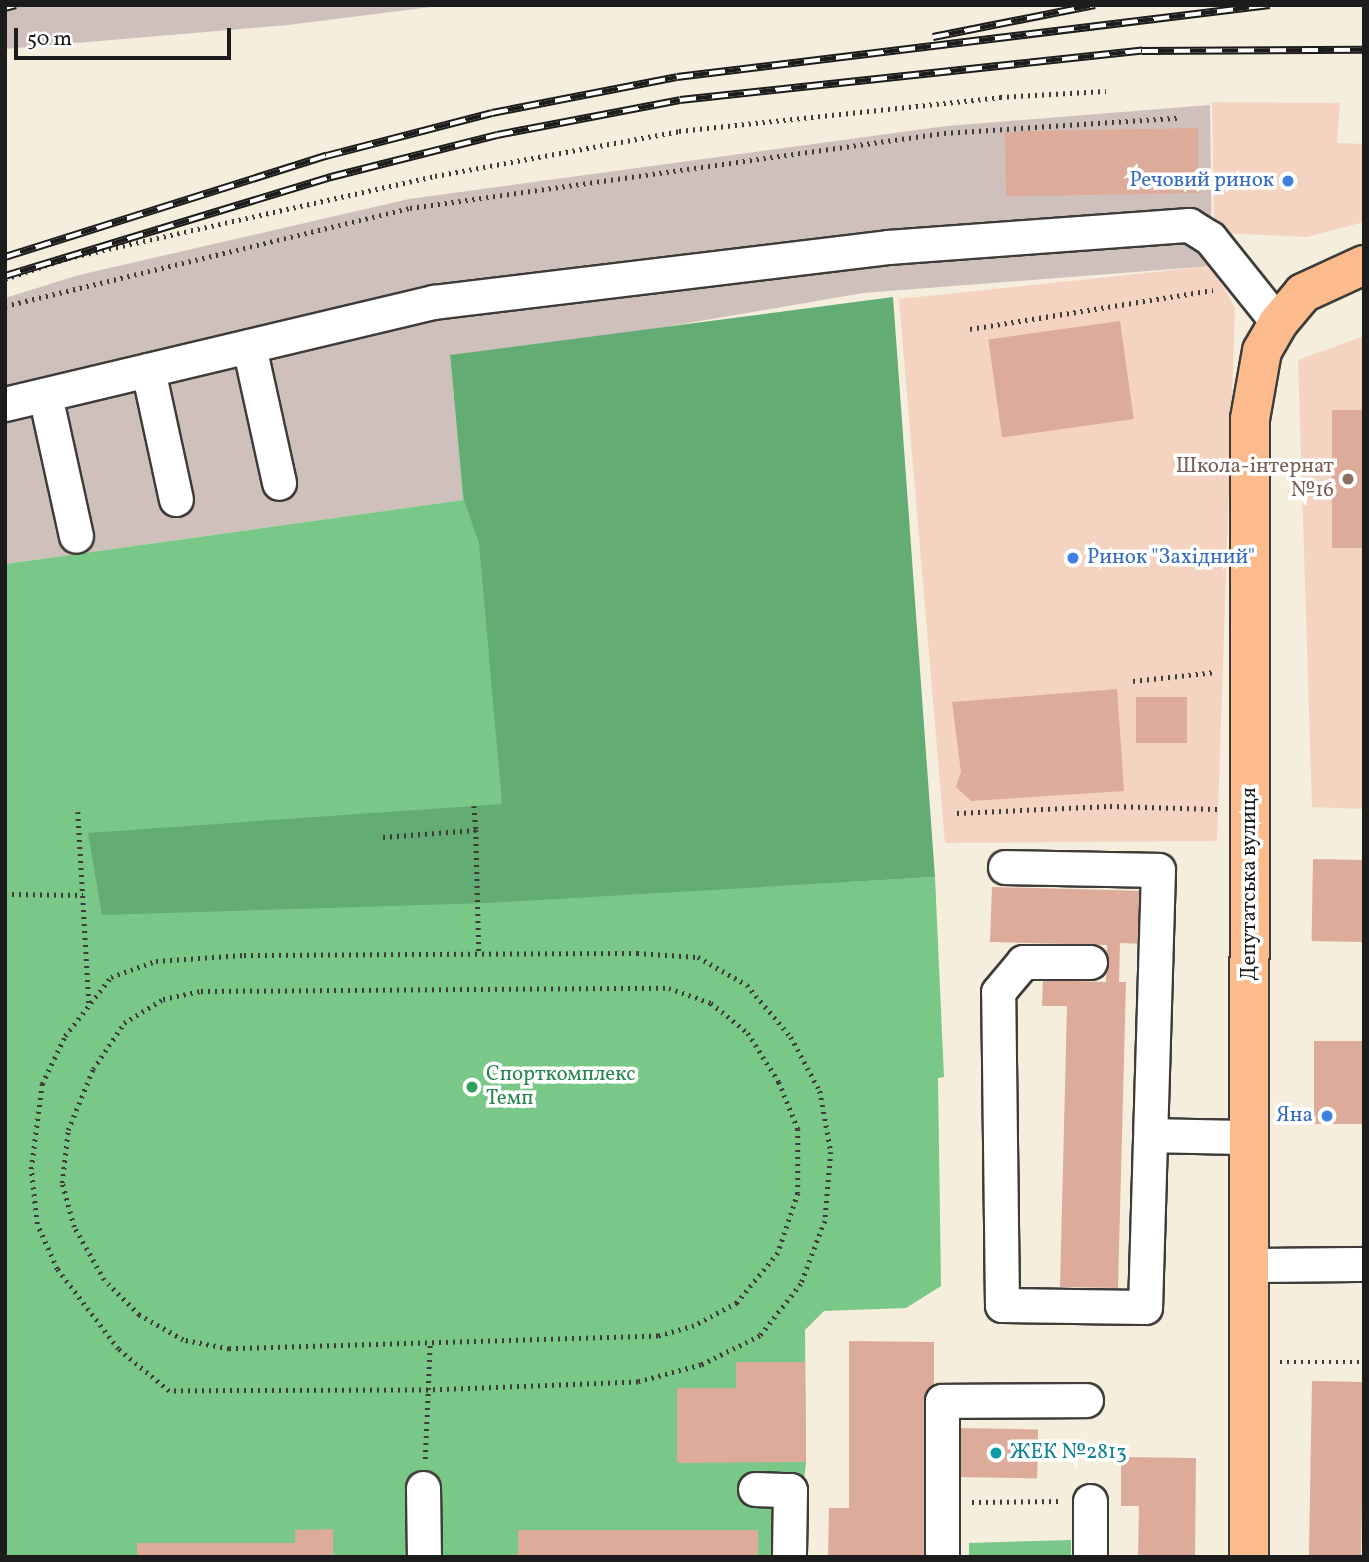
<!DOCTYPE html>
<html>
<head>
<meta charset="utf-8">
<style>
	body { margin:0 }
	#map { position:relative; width:1369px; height:1562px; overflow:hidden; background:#f5eedd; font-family:Vollkorn,serif }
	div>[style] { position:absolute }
	.built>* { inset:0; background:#f4d3c0 }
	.industrial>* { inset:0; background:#d0c0bc }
	.green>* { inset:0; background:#7ac887 }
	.forest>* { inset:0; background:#63ac74 }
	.building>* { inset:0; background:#dcab9a; transform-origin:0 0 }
	.path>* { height:4.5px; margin-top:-2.25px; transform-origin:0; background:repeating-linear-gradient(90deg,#3d3c39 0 2px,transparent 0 7px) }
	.roads { filter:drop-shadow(2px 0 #3d3c39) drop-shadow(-2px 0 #3d3c39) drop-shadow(0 2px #3d3c39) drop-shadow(0 -2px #3d3c39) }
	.minor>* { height:33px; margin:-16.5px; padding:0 16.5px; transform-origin:16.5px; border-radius:16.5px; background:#fff }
	.major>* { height:38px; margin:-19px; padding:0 19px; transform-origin:19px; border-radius:19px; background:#fbbb8d }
	.rail>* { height:8px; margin-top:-4px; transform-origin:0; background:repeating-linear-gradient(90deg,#fff 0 16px,#1c1c1c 0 32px); box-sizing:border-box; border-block:2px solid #1c1c1c }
	.dots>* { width:19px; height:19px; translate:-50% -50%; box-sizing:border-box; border:4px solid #fff; border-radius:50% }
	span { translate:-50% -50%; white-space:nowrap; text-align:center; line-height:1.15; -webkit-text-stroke:7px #fff; paint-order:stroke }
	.shop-label { font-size:21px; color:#366cbe }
	.right { translate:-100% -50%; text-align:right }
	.left { translate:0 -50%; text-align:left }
	.education-label { font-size:21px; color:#785e54 }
	.street-label { font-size:21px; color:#1c1c1c }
	.leisure-label { font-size:21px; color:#27864d }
	.culture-label { font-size:21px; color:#0d838f }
	.frame { position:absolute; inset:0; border:7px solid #1c1c1c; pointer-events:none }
	.scale { position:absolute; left:14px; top:28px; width:217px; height:32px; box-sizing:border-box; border:4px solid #1c1c1c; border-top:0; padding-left:9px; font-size:21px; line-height:24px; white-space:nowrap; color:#1c1c1c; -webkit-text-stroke:5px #fff; paint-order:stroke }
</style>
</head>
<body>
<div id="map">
	<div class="built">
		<div style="clip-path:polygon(1212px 102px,1340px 103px,1337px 143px,1364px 144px,1364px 222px,1307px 237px,1221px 233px,1214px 218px)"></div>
		<div style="clip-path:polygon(1212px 266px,1235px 308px,1217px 841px,945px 843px,899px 299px)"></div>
		<div style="clip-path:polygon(1364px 336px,1364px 809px,1312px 807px,1298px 360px)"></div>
	</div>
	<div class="industrial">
		<div style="clip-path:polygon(5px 5px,447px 5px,288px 25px,5px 49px)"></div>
		<div style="clip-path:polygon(1210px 105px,1212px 266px,863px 293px,619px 335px,450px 356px,464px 500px,5px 564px,5px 298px,79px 275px,409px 199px,946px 126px)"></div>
	</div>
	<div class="green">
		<div style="clip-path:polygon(575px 382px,755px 887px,935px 877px,944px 1077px,938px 1078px,941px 1286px,906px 1308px,824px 1311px,805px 1330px,806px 1462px,796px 1557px,5px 1557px,5px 564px,463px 500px,454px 395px)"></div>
		<div style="clip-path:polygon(1071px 1540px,1071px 1557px,969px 1557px,969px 1543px)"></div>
	</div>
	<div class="forest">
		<div style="clip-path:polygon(893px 297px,935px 877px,487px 903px,102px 915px,88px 833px,502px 804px,479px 543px,464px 500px,450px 355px)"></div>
	</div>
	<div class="building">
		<div style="left:1198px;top:128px;width:65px;height:193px;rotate:89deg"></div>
		<div style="left:1120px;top:321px;width:99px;height:133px;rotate:82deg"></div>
		<div style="left:1332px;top:410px;width:32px;height:138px"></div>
		<div style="clip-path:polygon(1117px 689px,1124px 791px,971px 801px,956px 787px,961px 772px,952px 702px)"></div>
		<div style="left:1136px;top:697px;width:51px;height:46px"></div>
		<div style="left:1313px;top:859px;width:51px;height:82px;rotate:1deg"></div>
		<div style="clip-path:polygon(992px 887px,1147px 891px,1146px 944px,1120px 943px,1119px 982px,1126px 982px,1118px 1288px,1060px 1287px,1067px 1006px,1042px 1006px,1043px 980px,1106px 982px,1107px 945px,990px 942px)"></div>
		<div style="left:1314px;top:1041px;width:50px;height:83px"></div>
		<div style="clip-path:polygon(849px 1341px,934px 1342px,934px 1557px,828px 1557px,829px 1508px,849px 1508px)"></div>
		<div style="clip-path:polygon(736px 1362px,805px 1362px,806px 1462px,677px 1463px,677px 1388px,736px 1388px)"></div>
		<div style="left:1312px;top:1381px;width:52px;height:176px;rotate:1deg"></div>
		<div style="left:955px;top:1428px;width:83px;height:49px;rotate:1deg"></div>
		<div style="clip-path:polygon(1121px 1457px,1196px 1458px,1195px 1557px,1138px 1557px,1139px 1506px,1121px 1506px)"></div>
		<div style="clip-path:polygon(333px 1529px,333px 1557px,137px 1557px,137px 1543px,295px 1543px,295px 1530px)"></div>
		<div style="left:518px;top:1530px;width:240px;height:27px"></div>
	</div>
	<div class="path">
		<div style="left:5px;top:279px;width:66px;rotate:-18.4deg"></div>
		<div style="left:68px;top:258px;width:376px;rotate:-12.6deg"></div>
		<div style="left:435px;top:176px;width:248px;rotate:-10.4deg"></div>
		<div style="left:679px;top:131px;width:323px;rotate:-6deg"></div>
		<div style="left:1000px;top:97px;width:106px;rotate:-3.2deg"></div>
		<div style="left:5px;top:306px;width:417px;rotate:-13.6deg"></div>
		<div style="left:410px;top:208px;width:539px;rotate:-7.99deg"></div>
		<div style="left:944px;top:133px;width:235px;rotate:-3.7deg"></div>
		<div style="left:970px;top:329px;width:246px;rotate:-9.1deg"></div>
		<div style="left:1133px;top:681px;width:83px;rotate:-6.2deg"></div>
		<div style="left:474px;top:806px;width:24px;rotate:85deg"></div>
		<div style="left:78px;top:812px;width:193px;rotate:86.7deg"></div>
		<div style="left:957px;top:813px;width:153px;rotate:-2.6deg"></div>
		<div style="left:1110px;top:806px;width:107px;rotate:1.6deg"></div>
		<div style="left:383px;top:837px;width:93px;rotate:-4.3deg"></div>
		<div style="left:476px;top:830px;width:124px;rotate:88.6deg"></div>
		<div style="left:5px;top:894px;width:78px;rotate:0.7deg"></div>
		<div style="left:669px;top:988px;width:45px;rotate:19.7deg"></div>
		<div style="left:711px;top:1003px;width:48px;rotate:39deg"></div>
		<div style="left:748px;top:1033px;width:58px;rotate:57.7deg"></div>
		<div style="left:779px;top:1082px;width:51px;rotate:68deg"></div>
		<div style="left:798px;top:1129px;width:64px;rotate:90deg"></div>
		<div style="left:798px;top:1193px;width:63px;rotate:108.4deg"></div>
		<div style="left:778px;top:1253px;width:65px;rotate:129.4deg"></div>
		<div style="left:737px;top:1303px;width:49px;rotate:151.9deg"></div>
		<div style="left:694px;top:1326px;width:37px;rotate:164deg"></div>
		<div style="left:658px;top:1336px;width:429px;rotate:178.3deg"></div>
		<div style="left:229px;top:1349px;width:47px;rotate:-168.9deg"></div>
		<div style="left:183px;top:1340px;width:51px;rotate:-150.4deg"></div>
		<div style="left:139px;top:1315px;width:49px;rotate:-135deg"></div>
		<div style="left:104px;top:1280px;width:61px;rotate:-119.5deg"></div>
		<div style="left:74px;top:1227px;width:46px;rotate:-105.3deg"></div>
		<div style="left:62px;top:1183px;width:53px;rotate:-83.5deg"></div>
		<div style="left:68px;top:1130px;width:66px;rotate:-67.7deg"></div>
		<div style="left:93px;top:1069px;width:55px;rotate:-56deg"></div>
		<div style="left:124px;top:1023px;width:46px;rotate:-31.6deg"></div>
		<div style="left:163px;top:999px;width:39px;rotate:-12deg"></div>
		<div style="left:201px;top:991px;width:468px;rotate:-0.4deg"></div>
		<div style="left:1280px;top:1362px;width:84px"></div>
		<div style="left:425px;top:1459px;width:69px;rotate:-87.5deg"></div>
		<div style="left:428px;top:1390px;width:259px;rotate:179.8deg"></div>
		<div style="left:169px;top:1391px;width:66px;rotate:-140.5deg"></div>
		<div style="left:118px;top:1349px;width:101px;rotate:-127.3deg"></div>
		<div style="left:57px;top:1269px;width:49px;rotate:-114deg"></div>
		<div style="left:37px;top:1224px;width:55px;rotate:-96.2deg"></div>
		<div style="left:31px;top:1169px;width:86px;rotate:-82.6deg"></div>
		<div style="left:42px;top:1084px;width:53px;rotate:-64.4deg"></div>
		<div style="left:65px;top:1036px;width:75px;rotate:-52.1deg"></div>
		<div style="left:111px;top:977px;width:48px;rotate:-19.6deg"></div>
		<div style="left:156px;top:961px;width:88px;rotate:-3.9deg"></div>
		<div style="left:244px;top:955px;width:393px;rotate:-0.3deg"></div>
		<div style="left:637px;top:953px;width:61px;rotate:3.8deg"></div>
		<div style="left:698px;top:957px;width:56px;rotate:29.7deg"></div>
		<div style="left:747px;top:985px;width:68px;rotate:49.8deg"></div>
		<div style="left:791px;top:1037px;width:61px;rotate:61.8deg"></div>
		<div style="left:820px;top:1091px;width:62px;rotate:79.8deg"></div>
		<div style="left:831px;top:1152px;width:69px;rotate:95deg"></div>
		<div style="left:825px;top:1221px;width:67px;rotate:110.9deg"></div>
		<div style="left:801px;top:1284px;width:66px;rotate:128.3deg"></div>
		<div style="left:760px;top:1336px;width:66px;rotate:153.8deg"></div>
		<div style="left:701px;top:1365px;width:65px;rotate:164.9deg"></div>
		<div style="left:638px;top:1382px;width:210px;rotate:177.8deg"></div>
		<div style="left:428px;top:1390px;width:47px;rotate:-87.6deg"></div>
		<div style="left:972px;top:1502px;width:89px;rotate:-0.6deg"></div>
	</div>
	<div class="roads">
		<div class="minor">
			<div style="left:249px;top:346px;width:140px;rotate:77.6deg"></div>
			<div style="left:148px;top:370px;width:132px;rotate:77.8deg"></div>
			<div style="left:45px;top:395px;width:144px;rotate:77.6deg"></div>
			<div style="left:5px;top:404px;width:441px;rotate:-13.4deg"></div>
			<div style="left:434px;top:302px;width:457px;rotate:-6.9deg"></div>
			<div style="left:888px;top:247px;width:302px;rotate:-4.2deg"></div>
			<div style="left:1189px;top:225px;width:25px;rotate:32deg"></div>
			<div style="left:1210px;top:238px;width:109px;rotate:51.3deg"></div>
			<div style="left:1005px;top:867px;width:153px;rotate:1.1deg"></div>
			<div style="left:1158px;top:870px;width:437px;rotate:91.7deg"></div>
			<div style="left:1145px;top:1307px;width:143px;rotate:-179.2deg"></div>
			<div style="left:1002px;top:1305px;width:313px;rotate:-90.7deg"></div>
			<div style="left:998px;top:992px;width:39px;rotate:-50deg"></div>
			<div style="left:1023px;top:962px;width:67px"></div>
			<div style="left:1151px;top:1135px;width:99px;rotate:1.2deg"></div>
			<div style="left:1249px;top:1265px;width:115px;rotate:-0.5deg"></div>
			<div style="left:423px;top:1488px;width:69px;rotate:89.2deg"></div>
			<div style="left:755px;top:1489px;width:35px;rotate:2deg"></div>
			<div style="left:790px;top:1490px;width:67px;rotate:90.9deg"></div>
			<div style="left:1090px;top:1501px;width:56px;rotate:90deg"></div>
			<div style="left:942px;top:1557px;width:156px;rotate:-90deg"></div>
			<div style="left:942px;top:1401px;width:144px;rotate:-0.4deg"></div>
		</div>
		<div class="major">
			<div style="left:1249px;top:1557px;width:1138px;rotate:-89.95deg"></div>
			<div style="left:1250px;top:419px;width:69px;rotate:-80deg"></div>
			<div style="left:1262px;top:351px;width:32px;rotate:-60deg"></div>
			<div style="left:1278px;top:323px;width:39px;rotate:-50deg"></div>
			<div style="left:1303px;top:293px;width:67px;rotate:-24.7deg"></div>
		</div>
	</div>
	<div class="rail">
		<div style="left:5px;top:8px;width:11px;rotate:-15deg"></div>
		<div style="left:933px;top:37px;width:165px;rotate:-11.2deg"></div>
		<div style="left:5px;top:257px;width:337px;rotate:-17.5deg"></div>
		<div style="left:326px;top:156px;width:171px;rotate:-14.5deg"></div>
		<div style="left:492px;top:113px;width:188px;rotate:-11deg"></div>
		<div style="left:677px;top:77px;width:597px;rotate:-6.92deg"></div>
		<div style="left:5px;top:276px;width:341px;rotate:-16.9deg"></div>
		<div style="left:331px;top:177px;width:171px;rotate:-14.2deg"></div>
		<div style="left:497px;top:135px;width:186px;rotate:-10.8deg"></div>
		<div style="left:680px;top:100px;width:465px;rotate:-6.1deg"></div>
		<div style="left:1142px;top:51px;width:222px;rotate:-0.3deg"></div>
	</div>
	<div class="dots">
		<div style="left:1288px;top:181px;background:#3f7fe0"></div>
		<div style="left:1348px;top:479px;background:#8d6e63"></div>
		<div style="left:1073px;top:558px;background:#3f7fe0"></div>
		<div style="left:472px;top:1087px;background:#2e9e5b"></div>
		<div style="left:1327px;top:1116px;background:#3f7fe0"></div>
		<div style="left:996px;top:1453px;background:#0f9aa8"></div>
	</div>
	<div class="shop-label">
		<span class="right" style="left:1274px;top:181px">Речовий ринок</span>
		<span class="left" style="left:1087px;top:558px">Ринок "Західний"</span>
		<span class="right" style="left:1313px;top:1116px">Яна</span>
	</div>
	<div class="education-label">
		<span class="right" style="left:1334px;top:479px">Школа-інтернат<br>№16</span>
	</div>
	<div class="street-label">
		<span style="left:1250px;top:884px;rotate:-90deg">Депутатська вулиця</span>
	</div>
	<div class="leisure-label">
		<span class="left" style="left:486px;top:1087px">Спорткомплекс<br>Темп</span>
	</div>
	<div class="culture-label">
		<span class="left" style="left:1010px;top:1453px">ЖЕК №2813</span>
	</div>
	<div class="frame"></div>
	<div class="scale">50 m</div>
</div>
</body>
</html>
